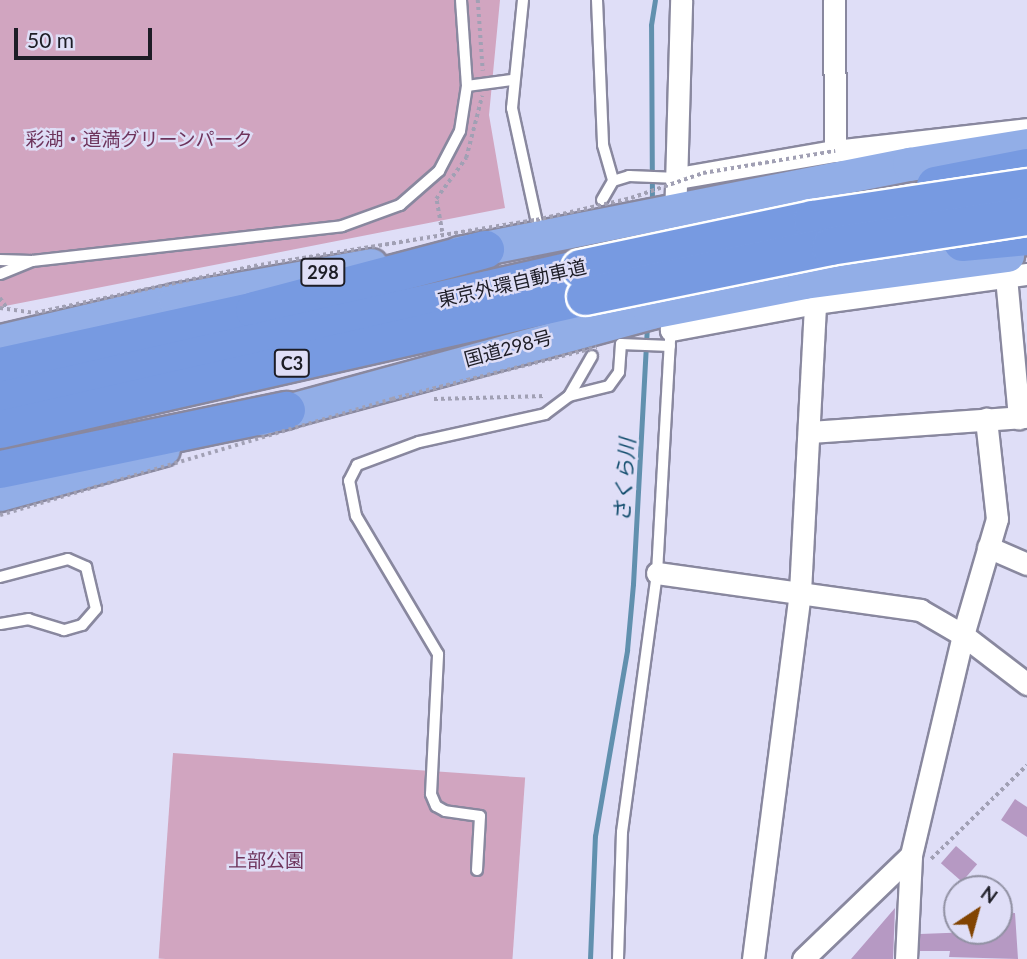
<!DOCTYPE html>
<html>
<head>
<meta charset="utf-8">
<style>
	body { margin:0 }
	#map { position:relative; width:1027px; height:959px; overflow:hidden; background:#dfdef7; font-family:Lato,"Noto Sans JP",sans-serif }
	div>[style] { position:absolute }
	.green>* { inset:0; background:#d1a5c0; transform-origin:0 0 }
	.stream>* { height:5px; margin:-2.5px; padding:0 2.5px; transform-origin:2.5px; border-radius:2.5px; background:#6190ae }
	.building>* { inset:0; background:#b699c3; transform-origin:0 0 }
	.path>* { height:3.5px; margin-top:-1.75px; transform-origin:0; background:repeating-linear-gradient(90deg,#a1a0b4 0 3.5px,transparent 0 7px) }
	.roads { filter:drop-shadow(2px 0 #89889f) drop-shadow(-2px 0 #89889f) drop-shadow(0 2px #89889f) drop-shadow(0 -2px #89889f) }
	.service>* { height:10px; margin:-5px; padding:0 5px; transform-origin:5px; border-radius:5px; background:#fff }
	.minor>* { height:21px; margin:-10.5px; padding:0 10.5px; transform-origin:10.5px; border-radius:10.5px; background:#fff }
	.trunk>* { height:33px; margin:-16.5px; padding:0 16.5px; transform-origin:16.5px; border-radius:16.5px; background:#92aee7 }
	.motorway>* { height:37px; margin:-18.5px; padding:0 18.5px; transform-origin:18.5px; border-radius:18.5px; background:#779ae1 }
	.path-bridge>* { height:3.5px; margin-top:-1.75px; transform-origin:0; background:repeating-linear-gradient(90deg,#a1a0b4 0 3.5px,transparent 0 7px) }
	.bridges { filter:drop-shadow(2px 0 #fff) drop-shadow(-2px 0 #fff) drop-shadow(0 2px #fff) drop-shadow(0 -2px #fff) }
	.motorway-bridge>* { height:37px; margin:-18.5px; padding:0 18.5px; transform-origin:18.5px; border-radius:18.5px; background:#779ae1 }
	span { translate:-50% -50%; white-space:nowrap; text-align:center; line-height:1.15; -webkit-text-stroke:5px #dfdef7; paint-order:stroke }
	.shield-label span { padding:2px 5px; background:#dfdef7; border:2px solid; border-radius:5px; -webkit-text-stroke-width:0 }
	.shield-label { font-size:18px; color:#1d1d26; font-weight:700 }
	.park-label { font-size:19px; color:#6e345c }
	.street-label { font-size:19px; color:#1d1d26 }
	.water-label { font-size:21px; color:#134e6e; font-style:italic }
	.north { position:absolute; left:943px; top:875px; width:70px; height:70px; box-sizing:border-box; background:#dfdef7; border:2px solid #9191a3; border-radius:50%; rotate:36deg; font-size:19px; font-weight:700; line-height:28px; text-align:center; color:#1d1d26 }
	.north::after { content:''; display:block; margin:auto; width:24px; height:32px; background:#824402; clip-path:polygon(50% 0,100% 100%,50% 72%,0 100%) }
	.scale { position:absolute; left:14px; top:28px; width:138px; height:32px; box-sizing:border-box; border:4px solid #1d1d26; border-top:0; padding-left:9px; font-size:21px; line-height:24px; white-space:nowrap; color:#1d1d26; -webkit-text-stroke:5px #dfdef7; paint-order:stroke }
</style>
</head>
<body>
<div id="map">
	<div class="green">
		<div style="clip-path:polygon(0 0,500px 0,489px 115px,505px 208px,0 307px)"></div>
		<div style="left:173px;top:753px;width:353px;height:206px;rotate:4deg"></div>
	</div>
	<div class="stream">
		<div style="left:652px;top:203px;width:178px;rotate:-90.3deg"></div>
		<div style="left:651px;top:25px;width:25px;rotate:-81deg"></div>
		<div style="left:590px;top:959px;width:123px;rotate:-87.7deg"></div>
		<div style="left:595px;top:836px;width:189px;rotate:-80.2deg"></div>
		<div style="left:627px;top:650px;width:66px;rotate:-84.8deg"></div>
		<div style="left:633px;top:584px;width:259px;rotate:-86.9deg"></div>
	</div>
	<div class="building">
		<div style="clip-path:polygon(1015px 799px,1027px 807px,1027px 837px,1001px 820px)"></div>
		<div style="left:956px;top:846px;width:28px;height:23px;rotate:41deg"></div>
		<div style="clip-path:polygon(895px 908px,893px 959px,851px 959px,864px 944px)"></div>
		<div style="clip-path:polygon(1015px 913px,1018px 959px,949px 957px,950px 951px,920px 951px,920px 934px,999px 931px,999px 914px)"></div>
	</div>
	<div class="path">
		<div style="left:478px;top:0;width:71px;rotate:86deg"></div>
		<div style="left:442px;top:232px;width:34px;rotate:-100deg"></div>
		<div style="left:436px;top:199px;width:51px;rotate:-53.8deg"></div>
		<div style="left:466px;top:158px;width:64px;rotate:-75.5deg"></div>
		<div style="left:0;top:298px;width:12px;rotate:55deg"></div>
		<div style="left:434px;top:399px;width:112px;rotate:-1.5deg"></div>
		<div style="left:931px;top:859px;width:134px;rotate:-44.4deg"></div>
	</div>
	<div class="roads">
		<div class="service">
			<div style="left:523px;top:0;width:109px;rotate:95.8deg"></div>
			<div style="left:512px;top:108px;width:127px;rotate:77.7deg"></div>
			<div style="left:597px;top:0;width:145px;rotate:87.6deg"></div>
			<div style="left:603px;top:145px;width:37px;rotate:74deg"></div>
			<div style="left:467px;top:86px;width:45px;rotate:-7.6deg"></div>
			<div style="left:602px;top:200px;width:22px;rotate:-60deg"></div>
			<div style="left:613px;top:181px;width:17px;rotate:-17deg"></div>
			<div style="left:629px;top:176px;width:49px;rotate:2.3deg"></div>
			<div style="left:0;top:260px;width:32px;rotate:2deg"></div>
			<div style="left:0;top:274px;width:35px;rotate:-22deg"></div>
			<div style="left:32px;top:261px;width:312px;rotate:-6.4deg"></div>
			<div style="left:342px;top:226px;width:62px;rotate:-19.9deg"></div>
			<div style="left:400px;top:205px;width:52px;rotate:-41.1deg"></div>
			<div style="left:439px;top:171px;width:45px;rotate:-62.3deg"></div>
			<div style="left:460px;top:131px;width:46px;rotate:-81.2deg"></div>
			<div style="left:467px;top:86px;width:86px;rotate:-94deg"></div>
			<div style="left:569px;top:396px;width:46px;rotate:-60.1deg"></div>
			<div style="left:0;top:577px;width:70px;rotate:-14.8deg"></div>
			<div style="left:68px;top:559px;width:20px;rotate:24deg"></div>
			<div style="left:86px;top:567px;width:43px;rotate:76.6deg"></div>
			<div style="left:96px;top:609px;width:21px;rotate:131deg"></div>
			<div style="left:82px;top:625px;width:19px;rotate:164deg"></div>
			<div style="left:64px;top:630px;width:37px;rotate:-163deg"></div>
			<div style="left:29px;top:619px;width:29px;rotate:170deg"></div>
			<div style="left:477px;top:870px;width:54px;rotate:-86.8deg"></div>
			<div style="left:480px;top:816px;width:35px;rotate:-172deg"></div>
			<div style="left:445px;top:811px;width:10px;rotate:-151deg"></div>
			<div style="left:436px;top:806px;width:13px;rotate:-113deg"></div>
			<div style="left:431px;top:794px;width:140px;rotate:-87.1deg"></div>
			<div style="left:438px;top:654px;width:161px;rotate:-120.7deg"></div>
			<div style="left:356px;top:516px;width:36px;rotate:-101deg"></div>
			<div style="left:349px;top:481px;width:18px;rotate:-63deg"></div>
			<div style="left:357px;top:465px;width:66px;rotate:-20.4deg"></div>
			<div style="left:419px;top:442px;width:129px;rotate:-12.5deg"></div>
			<div style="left:545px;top:414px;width:30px;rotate:-37deg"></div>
			<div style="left:569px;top:396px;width:41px;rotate:-14deg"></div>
			<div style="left:609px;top:386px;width:17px;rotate:-54deg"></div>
			<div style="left:619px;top:372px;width:28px;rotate:-86deg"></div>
			<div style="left:621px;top:344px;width:49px;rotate:2.3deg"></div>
			<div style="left:618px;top:959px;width:127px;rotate:-88.2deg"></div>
			<div style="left:622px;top:832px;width:261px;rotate:-82.3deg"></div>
			<div style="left:657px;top:573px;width:235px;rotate:-86.8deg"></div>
		</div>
		<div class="minor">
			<div style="left:834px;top:0;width:151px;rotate:89.6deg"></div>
			<div style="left:678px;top:178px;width:159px;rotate:-9.8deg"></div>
			<div style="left:835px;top:151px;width:193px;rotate:-6.5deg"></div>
			<div style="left:674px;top:257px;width:257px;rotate:-88.4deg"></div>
			<div style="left:1006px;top:277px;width:142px;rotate:84.7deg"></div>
			<div style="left:672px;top:296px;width:34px;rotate:92deg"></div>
			<div style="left:671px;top:330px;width:147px;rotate:-10.6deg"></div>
			<div style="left:815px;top:303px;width:214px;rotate:-7.8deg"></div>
			<div style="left:810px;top:432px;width:218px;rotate:-4deg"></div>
			<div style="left:988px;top:547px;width:43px;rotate:23.6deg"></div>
			<div style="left:657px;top:573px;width:266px;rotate:8deg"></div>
			<div style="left:920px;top:610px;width:50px;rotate:30.2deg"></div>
			<div style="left:963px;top:635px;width:81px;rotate:37.4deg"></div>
			<div style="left:753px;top:959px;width:370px;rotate:-82.7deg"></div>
			<div style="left:800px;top:592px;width:289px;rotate:-87deg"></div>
			<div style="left:803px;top:959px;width:150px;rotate:-43.9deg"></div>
			<div style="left:906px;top:959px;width:104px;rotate:-87.2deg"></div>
			<div style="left:911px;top:855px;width:226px;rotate:-76.7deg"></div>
			<div style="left:963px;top:635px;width:121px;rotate:-73.7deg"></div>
			<div style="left:997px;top:519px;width:101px;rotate:-96.3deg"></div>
		</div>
		<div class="trunk">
			<div style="left:459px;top:253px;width:459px;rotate:-11.2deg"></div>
			<div style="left:909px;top:164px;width:120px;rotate:-9.1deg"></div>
			<div style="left:0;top:341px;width:180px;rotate:-13.2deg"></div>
			<div style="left:175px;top:300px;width:199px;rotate:-10.1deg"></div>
			<div style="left:261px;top:418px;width:403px;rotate:-15.2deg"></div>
			<div style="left:650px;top:312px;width:157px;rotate:-11deg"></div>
			<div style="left:804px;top:282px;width:205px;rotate:-7.6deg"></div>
			<div style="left:0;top:494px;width:169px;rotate:-15.4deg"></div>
		</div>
		<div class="motorway">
			<div style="left:935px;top:185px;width:94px;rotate:-11.1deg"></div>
			<div style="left:962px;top:242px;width:65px;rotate:-5.3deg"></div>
			<div style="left:0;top:366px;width:260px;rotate:-12.4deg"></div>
			<div style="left:254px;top:310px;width:239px;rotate:-14.8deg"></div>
			<div style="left:0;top:400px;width:595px;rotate:-12.82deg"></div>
			<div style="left:0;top:429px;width:600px;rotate:-12.81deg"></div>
			<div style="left:0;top:469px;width:292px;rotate:-11.7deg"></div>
		</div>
	</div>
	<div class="path-bridge">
		<div style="left:0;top:308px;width:35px;rotate:8deg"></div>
		<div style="left:35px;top:313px;width:224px;rotate:-12.1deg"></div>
		<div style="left:254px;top:266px;width:286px;rotate:-9.3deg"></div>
		<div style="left:536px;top:220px;width:98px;rotate:-13deg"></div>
		<div style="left:631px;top:198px;width:76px;rotate:-19.1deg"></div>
		<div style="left:703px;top:173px;width:134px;rotate:-9.5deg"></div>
		<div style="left:0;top:515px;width:409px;rotate:-16.5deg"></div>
		<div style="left:392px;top:399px;width:211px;rotate:-14.2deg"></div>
	</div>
	<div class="bridges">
		<div class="motorway-bridge">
			<div style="left:580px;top:268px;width:237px;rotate:-11.9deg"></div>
			<div style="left:812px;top:219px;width:217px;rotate:-8.5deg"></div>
			<div style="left:585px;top:296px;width:250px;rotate:-11.5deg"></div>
			<div style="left:830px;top:246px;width:199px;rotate:-8.7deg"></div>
		</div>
	</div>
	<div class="shield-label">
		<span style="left:323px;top:272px">298</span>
		<span style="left:292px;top:363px">C3</span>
	</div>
	<div class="park-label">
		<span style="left:139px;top:139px">彩湖・道満グリーンパーク</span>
		<span style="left:266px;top:860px">上部公園</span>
	</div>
	<div class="street-label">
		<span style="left:512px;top:283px;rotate:-13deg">東京外環自動車道</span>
		<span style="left:508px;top:348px;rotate:-15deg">国道298号</span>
	</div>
	<div class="water-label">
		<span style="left:624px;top:480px;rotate:-86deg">さくら川</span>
	</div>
	<div class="north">N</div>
	<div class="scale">50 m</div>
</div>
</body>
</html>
